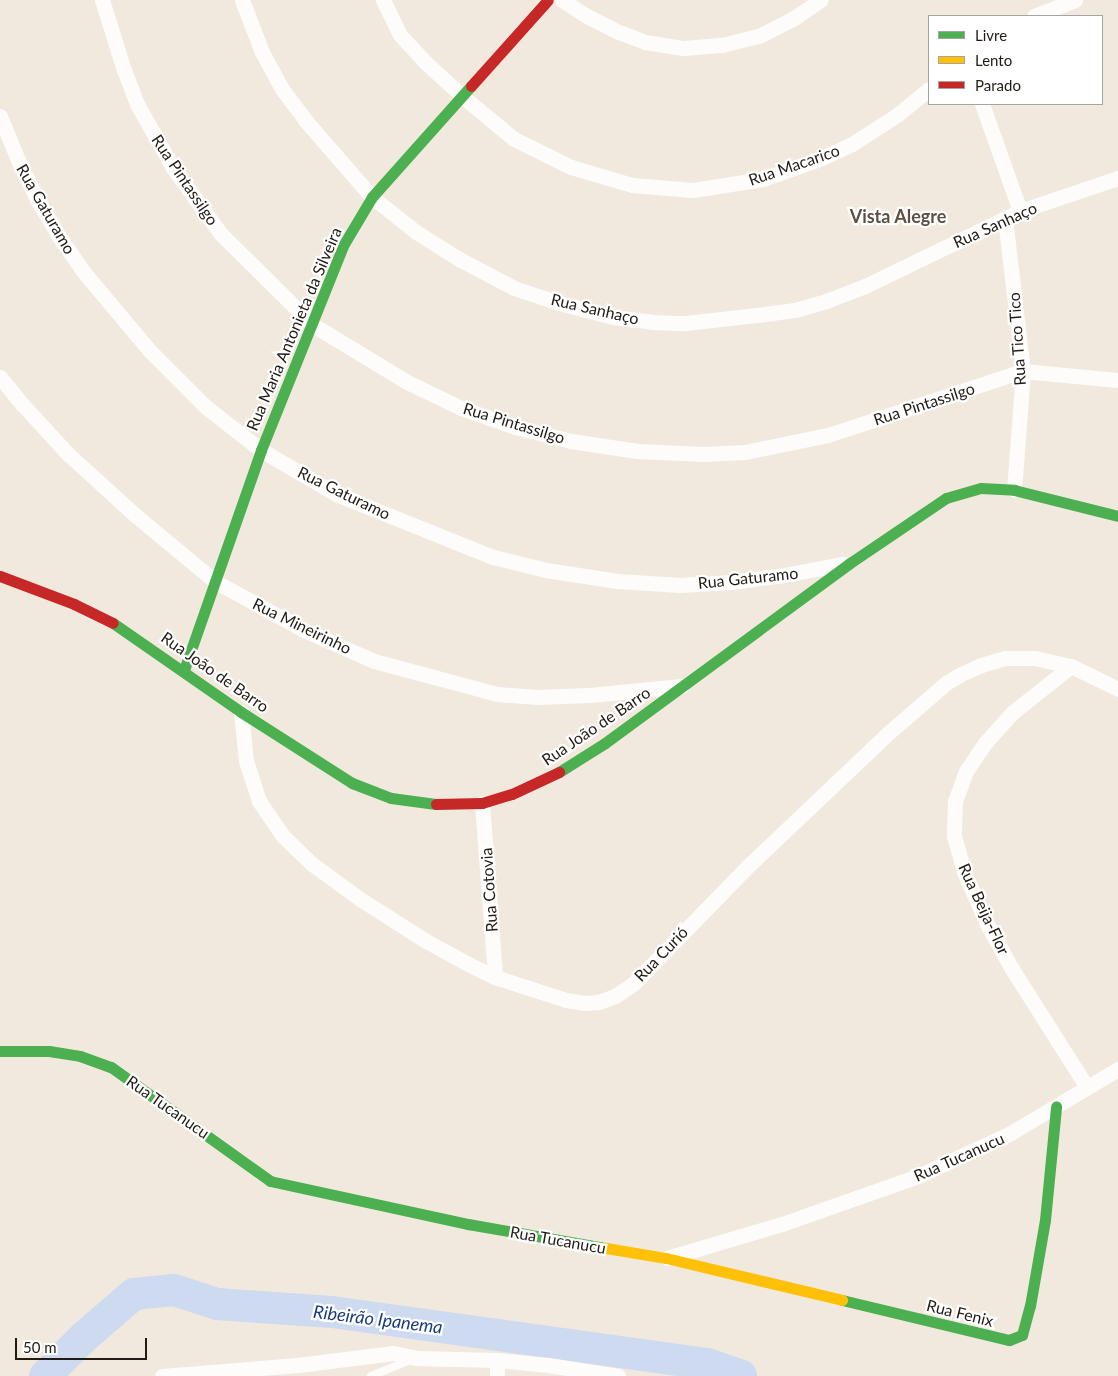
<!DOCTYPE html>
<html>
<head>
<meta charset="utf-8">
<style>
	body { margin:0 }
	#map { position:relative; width:1118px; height:1376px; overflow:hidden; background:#f1e9de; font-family:Lato,sans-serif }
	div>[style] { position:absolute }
	.river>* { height:32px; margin:-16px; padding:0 16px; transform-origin:16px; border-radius:16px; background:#cddaef }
	.lane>* { height:8px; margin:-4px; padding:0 4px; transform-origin:4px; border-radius:4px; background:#fdfcfa }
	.street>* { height:15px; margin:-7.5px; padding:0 7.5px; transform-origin:7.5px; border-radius:7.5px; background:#fdfcfa }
	.fast>* { height:11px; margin:-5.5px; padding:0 5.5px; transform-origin:5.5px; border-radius:5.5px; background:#4caf50 }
	.slow>* { height:11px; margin:-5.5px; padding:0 5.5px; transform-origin:5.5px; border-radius:5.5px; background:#ffc107 }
	.jam>* { height:11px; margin:-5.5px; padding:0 5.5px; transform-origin:5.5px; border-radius:5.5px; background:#c62828 }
	span { translate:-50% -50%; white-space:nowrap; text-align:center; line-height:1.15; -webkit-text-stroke:4.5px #fff; paint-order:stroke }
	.street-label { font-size:16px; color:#211b14 }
	.neighbourhood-label { font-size:18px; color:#5d5040; font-weight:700 }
	.water-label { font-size:18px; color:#193c7f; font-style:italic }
	.legend { position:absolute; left:928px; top:15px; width:175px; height:90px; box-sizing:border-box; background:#fff; border:1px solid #a6a4a1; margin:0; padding:6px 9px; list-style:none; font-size:15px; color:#211b14 }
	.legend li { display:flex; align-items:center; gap:10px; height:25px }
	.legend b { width:25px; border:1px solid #a6a4a1 }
	.scale { position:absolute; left:15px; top:1338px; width:132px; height:22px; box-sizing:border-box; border:2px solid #211b14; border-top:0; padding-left:6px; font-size:15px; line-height:18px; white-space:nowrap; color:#211b14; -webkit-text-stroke:4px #fff; paint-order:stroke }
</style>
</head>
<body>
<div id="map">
	<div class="river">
		<div style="left:45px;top:1376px;width:55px;rotate:-45deg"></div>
		<div style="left:84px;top:1337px;width:66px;rotate:-40.7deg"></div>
		<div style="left:134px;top:1294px;width:40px;rotate:-5.7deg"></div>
		<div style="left:174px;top:1290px;width:45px;rotate:18deg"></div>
		<div style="left:217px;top:1304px;width:115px;rotate:4deg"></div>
		<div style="left:332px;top:1312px;width:379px;rotate:7.9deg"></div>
		<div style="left:707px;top:1364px;width:36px;rotate:19deg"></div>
	</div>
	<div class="lane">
		<div style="left:371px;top:1376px;width:45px;rotate:-22deg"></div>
	</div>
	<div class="street">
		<div style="left:102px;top:0;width:73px;rotate:72.6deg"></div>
		<div style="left:124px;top:70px;width:36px;rotate:69deg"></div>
		<div style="left:137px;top:104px;width:73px;rotate:60.6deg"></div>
		<div style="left:173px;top:168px;width:82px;rotate:54deg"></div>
		<div style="left:221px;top:234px;width:129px;rotate:44.7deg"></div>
		<div style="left:313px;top:325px;width:110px;rotate:31.2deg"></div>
		<div style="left:407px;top:382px;width:60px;rotate:25.7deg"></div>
		<div style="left:461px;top:408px;width:57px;rotate:19.4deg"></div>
		<div style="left:515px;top:427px;width:58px;rotate:14deg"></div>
		<div style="left:571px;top:441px;width:67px;rotate:8.6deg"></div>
		<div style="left:637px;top:451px;width:67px;rotate:2.6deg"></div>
		<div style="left:704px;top:454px;width:41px;rotate:-2.8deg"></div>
		<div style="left:745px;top:452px;width:85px;rotate:-11.6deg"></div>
		<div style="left:828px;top:435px;width:205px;rotate:-18.2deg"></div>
		<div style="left:1023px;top:371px;width:95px;rotate:5.4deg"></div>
		<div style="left:242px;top:0;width:56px;rotate:69deg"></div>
		<div style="left:262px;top:52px;width:42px;rotate:61.6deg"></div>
		<div style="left:282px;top:89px;width:39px;rotate:53deg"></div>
		<div style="left:305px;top:120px;width:102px;rotate:49deg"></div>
		<div style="left:372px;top:197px;width:56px;rotate:38.5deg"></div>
		<div style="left:416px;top:232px;width:51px;rotate:32.1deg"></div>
		<div style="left:459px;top:259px;width:62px;rotate:27.8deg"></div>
		<div style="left:514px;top:288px;width:47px;rotate:18.4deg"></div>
		<div style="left:559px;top:303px;width:56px;rotate:14.5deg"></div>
		<div style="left:613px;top:317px;width:38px;rotate:7deg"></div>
		<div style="left:651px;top:322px;width:34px;rotate:2deg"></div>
		<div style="left:685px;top:323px;width:81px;rotate:-6.4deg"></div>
		<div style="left:765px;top:314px;width:30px;rotate:-8deg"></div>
		<div style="left:795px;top:310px;width:32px;rotate:-16deg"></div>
		<div style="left:826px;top:301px;width:42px;rotate:-21deg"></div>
		<div style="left:865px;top:286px;width:172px;rotate:-25.8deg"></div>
		<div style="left:1020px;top:211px;width:103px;rotate:-18.6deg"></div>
		<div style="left:383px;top:0;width:39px;rotate:64deg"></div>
		<div style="left:400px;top:35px;width:37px;rotate:47deg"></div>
		<div style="left:425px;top:62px;width:50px;rotate:42.6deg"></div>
		<div style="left:462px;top:96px;width:67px;rotate:39.6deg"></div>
		<div style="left:514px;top:139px;width:64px;rotate:26.2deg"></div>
		<div style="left:571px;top:167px;width:64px;rotate:16.4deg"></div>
		<div style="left:632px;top:185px;width:61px;rotate:4.7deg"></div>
		<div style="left:693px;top:190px;width:71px;rotate:-8.9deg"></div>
		<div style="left:763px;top:179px;width:63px;rotate:-19.6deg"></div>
		<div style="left:822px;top:158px;width:33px;rotate:-25deg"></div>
		<div style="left:852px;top:144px;width:54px;rotate:-32.8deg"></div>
		<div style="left:897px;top:115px;width:41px;rotate:-39.1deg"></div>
		<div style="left:562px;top:0;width:27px;rotate:33deg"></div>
		<div style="left:585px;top:15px;width:38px;rotate:27deg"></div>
		<div style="left:619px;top:32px;width:28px;rotate:21deg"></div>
		<div style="left:645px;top:42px;width:39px;rotate:9deg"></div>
		<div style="left:684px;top:48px;width:38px;rotate:-5deg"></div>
		<div style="left:722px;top:45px;width:38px;rotate:-14deg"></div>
		<div style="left:759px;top:36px;width:39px;rotate:-27deg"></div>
		<div style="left:794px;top:18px;width:32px;rotate:-34deg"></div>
		<div style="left:1034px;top:16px;width:44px;rotate:-21.3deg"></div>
		<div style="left:982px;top:104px;width:114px;rotate:70.4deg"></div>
		<div style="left:0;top:116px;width:48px;rotate:67.8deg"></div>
		<div style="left:18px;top:160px;width:46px;rotate:64deg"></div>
		<div style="left:38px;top:201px;width:43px;rotate:59.3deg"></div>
		<div style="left:60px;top:238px;width:39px;rotate:55deg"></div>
		<div style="left:82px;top:270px;width:106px;rotate:50deg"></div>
		<div style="left:150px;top:351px;width:79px;rotate:45deg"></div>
		<div style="left:206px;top:407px;width:70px;rotate:38deg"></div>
		<div style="left:261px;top:450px;width:87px;rotate:30.4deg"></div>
		<div style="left:336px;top:494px;width:169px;rotate:21.9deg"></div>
		<div style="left:493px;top:557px;width:55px;rotate:13.8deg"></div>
		<div style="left:546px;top:570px;width:72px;rotate:8.8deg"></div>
		<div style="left:617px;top:581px;width:63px;rotate:3.6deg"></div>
		<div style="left:680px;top:585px;width:52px;rotate:-3.3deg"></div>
		<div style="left:732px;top:582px;width:52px;rotate:-7.7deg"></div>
		<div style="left:784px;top:575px;width:60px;rotate:-10.6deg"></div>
		<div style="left:1005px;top:218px;width:154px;rotate:83.3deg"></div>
		<div style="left:1023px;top:371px;width:119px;rotate:94.3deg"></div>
		<div style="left:0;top:377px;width:35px;rotate:51deg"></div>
		<div style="left:22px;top:404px;width:68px;rotate:47.4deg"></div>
		<div style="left:68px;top:454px;width:91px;rotate:42.3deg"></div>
		<div style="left:135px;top:515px;width:105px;rotate:39.6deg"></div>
		<div style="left:216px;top:582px;width:102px;rotate:28.6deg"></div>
		<div style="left:306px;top:631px;width:74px;rotate:23.8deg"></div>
		<div style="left:374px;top:661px;width:127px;rotate:15deg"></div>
		<div style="left:497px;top:694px;width:41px;rotate:4.2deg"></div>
		<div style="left:538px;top:697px;width:52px;rotate:-2.2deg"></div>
		<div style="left:590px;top:695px;width:92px;rotate:-5.6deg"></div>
		<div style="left:1071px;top:666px;width:75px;rotate:141.5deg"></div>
		<div style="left:1012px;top:713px;width:40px;rotate:132deg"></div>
		<div style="left:985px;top:743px;width:34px;rotate:124deg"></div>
		<div style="left:966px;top:771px;width:33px;rotate:110deg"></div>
		<div style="left:955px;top:802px;width:34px;rotate:92deg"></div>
		<div style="left:954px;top:836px;width:37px;rotate:74deg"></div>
		<div style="left:964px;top:872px;width:57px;rotate:66.1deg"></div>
		<div style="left:987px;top:924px;width:51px;rotate:60.9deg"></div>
		<div style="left:1012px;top:969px;width:140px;rotate:57.6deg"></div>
		<div style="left:241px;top:712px;width:49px;rotate:84.2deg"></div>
		<div style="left:246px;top:761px;width:42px;rotate:72deg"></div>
		<div style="left:259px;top:801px;width:42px;rotate:55.6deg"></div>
		<div style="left:283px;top:836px;width:40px;rotate:44deg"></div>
		<div style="left:312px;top:864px;width:59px;rotate:36.1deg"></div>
		<div style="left:360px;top:899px;width:78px;rotate:32.5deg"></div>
		<div style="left:426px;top:941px;width:50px;rotate:28.6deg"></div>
		<div style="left:470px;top:965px;width:28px;rotate:26deg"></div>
		<div style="left:495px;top:977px;width:75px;rotate:17.9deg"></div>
		<div style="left:566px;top:1000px;width:18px;rotate:9deg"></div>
		<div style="left:584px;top:1003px;width:15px;rotate:-4deg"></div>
		<div style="left:599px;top:1002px;width:17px;rotate:-21deg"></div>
		<div style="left:615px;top:996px;width:22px;rotate:-34deg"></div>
		<div style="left:633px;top:984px;width:163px;rotate:-45.7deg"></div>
		<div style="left:747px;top:867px;width:192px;rotate:-43.5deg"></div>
		<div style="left:886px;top:735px;width:79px;rotate:-40.9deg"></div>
		<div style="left:946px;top:683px;width:17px;rotate:-31deg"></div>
		<div style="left:961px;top:674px;width:22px;rotate:-24deg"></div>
		<div style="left:981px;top:665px;width:26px;rotate:-16deg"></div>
		<div style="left:1006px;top:658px;width:29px"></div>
		<div style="left:1035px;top:658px;width:37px;rotate:13deg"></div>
		<div style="left:1071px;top:666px;width:52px;rotate:26.1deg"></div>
		<div style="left:482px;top:803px;width:174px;rotate:85.7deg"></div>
		<div style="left:667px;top:1258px;width:120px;rotate:-16.5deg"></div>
		<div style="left:782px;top:1224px;width:144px;rotate:-19.4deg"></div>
		<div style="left:918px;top:1176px;width:100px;rotate:-24.8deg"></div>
		<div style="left:1009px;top:1134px;width:127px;rotate:-30.8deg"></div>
		<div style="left:162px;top:1376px;width:136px;rotate:-4.6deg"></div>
		<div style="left:298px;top:1365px;width:96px;rotate:-7.2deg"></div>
		<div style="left:393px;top:1353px;width:25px;rotate:12deg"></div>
		<div style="left:417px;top:1358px;width:80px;rotate:1.4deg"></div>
		<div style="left:497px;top:1360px;width:51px;rotate:5.6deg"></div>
		<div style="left:548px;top:1365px;width:71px;rotate:8.9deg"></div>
		<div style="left:497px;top:1376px;width:16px;rotate:-90deg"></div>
	</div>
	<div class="fast">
		<div style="left:113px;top:623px;width:156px;rotate:34.8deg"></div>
		<div style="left:241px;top:712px;width:132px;rotate:32.6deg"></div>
		<div style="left:352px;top:783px;width:42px;rotate:21deg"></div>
		<div style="left:391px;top:798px;width:45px;rotate:7.6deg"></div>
		<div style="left:184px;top:670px;width:233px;rotate:-70.7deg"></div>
		<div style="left:261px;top:450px;width:222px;rotate:-68.1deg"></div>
		<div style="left:344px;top:244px;width:55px;rotate:-59.2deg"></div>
		<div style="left:372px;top:197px;width:149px;rotate:-48.3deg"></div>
		<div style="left:559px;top:772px;width:54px;rotate:-32.2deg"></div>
		<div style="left:605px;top:743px;width:304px;rotate:-36.3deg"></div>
		<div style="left:850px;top:563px;width:116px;rotate:-34.1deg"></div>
		<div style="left:946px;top:498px;width:36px;rotate:-16deg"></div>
		<div style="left:981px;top:488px;width:33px;rotate:3deg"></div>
		<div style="left:1014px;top:490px;width:107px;rotate:14deg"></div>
		<div style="left:0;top:1051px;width:49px"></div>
		<div style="left:49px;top:1051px;width:31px;rotate:9deg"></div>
		<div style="left:80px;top:1056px;width:33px;rotate:20deg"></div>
		<div style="left:111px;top:1067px;width:196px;rotate:35.6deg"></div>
		<div style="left:270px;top:1181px;width:203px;rotate:12.3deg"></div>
		<div style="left:468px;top:1224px;width:140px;rotate:9.9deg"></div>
		<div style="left:842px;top:1300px;width:172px;rotate:13.5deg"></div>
		<div style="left:1009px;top:1340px;width:14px;rotate:-21deg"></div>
		<div style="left:1022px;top:1335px;width:30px;rotate:-75deg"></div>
		<div style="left:1030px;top:1306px;width:87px;rotate:-80.1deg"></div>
		<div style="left:1045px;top:1220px;width:114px;rotate:-84.4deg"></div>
	</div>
	<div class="slow">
		<div style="left:606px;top:1248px;width:61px;rotate:9.5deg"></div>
		<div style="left:666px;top:1258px;width:181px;rotate:13.4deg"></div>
	</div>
	<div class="jam">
		<div style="left:471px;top:86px;width:115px;rotate:-48.2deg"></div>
		<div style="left:0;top:576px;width:79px;rotate:20.7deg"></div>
		<div style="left:74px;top:604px;width:43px;rotate:26deg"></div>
		<div style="left:436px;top:804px;width:46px;rotate:-1.2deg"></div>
		<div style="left:482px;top:803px;width:31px;rotate:-17deg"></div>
		<div style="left:512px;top:794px;width:52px;rotate:-25.1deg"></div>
	</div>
	<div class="street-label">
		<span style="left:794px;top:165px;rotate:-19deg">Rua Macarico</span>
		<span style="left:185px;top:180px;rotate:56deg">Rua Pintassilgo</span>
		<span style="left:46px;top:209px;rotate:60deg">Rua Gaturamo</span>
		<span style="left:995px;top:225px;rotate:-24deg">Rua Sanhaço</span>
		<span style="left:595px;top:309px;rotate:13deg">Rua Sanhaço</span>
		<span style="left:294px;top:329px;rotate:-67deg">Rua Maria Antonieta da Silveira</span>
		<span style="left:1017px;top:339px;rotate:-94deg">Rua Tico Tico</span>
		<span style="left:924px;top:404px;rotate:-18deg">Rua Pintassilgo</span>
		<span style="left:514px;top:423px;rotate:17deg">Rua Pintassilgo</span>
		<span style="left:344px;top:493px;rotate:26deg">Rua Gaturamo</span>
		<span style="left:748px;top:578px;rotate:-6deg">Rua Gaturamo</span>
		<span style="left:302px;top:626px;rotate:26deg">Rua Mineirinho</span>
		<span style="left:215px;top:672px;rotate:35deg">Rua João de Barro</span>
		<span style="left:596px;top:726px;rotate:-34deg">Rua João de Barro</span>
		<span style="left:489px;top:890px;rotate:-94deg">Rua Cotovia</span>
		<span style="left:984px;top:909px;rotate:65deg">Rua Beija-Flor</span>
		<span style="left:661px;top:954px;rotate:-46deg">Rua Curió</span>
		<span style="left:168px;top:1107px;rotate:35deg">Rua Tucanucu</span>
		<span style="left:959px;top:1157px;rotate:-24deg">Rua Tucanucu</span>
		<span style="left:558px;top:1240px;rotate:10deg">Rua Tucanucu</span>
		<span style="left:960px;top:1313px;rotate:14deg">Rua Fenix</span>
	</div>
	<div class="neighbourhood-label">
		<span style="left:898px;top:216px">Vista Alegre</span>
	</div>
	<div class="water-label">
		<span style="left:378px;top:1319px;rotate:7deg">Ribeirão Ipanema</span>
	</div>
	<ul class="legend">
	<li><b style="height:6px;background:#4caf50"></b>Livre</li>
	<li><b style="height:6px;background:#ffc107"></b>Lento</li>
	<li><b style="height:6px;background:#c62828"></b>Parado</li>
	</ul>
	<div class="scale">50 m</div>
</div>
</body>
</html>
